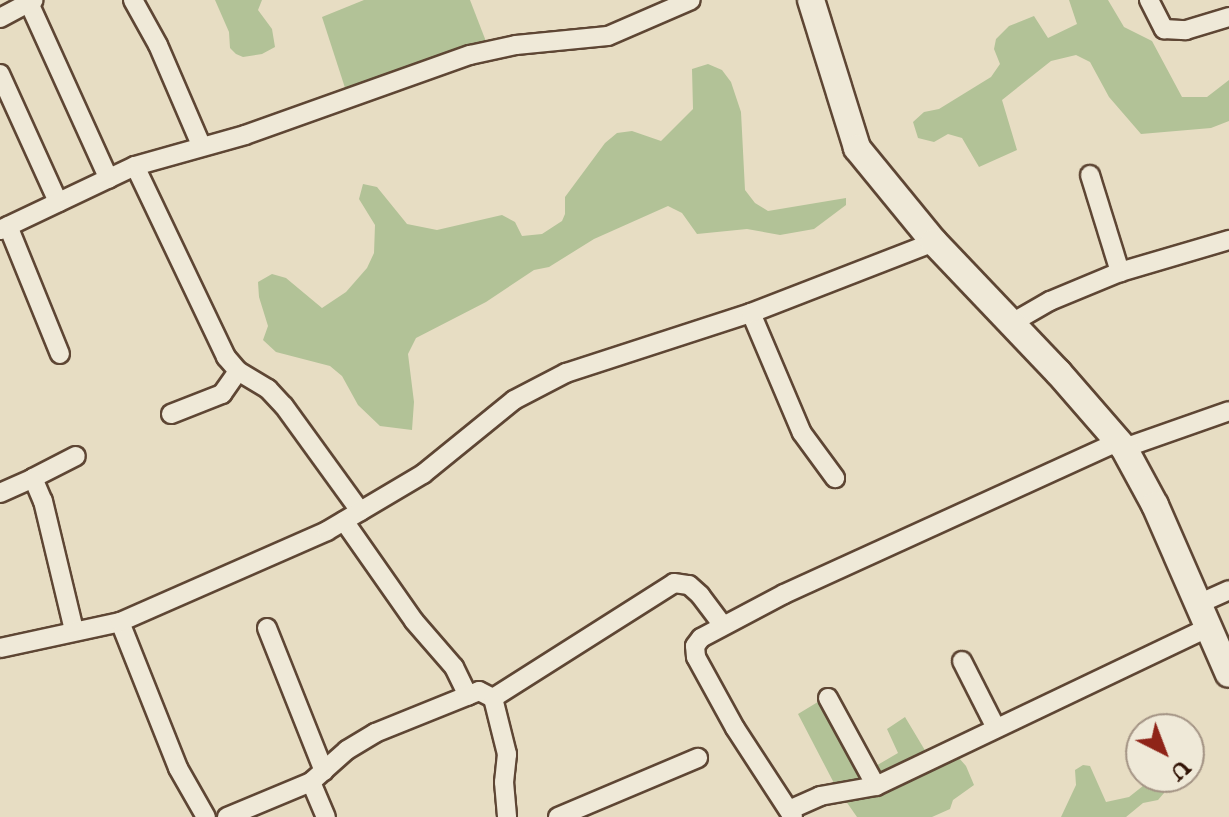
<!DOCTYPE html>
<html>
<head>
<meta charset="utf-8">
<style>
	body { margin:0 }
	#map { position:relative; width:1229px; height:817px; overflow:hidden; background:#e7ddc3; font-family:"IM FELL English",serif }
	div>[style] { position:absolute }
	.green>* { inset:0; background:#b2c297 }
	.roads { filter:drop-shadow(2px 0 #5e4634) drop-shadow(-2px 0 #5e4634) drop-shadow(0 2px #5e4634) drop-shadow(0 -2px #5e4634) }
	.street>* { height:18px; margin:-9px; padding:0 9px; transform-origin:9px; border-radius:9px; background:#efe9d8 }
	.secondary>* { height:26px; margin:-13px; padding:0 13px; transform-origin:13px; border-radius:13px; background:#efe9d8 }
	span { translate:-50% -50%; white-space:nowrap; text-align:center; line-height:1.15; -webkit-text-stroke:8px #efe9d8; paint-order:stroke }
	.north { position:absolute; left:1125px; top:713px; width:80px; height:80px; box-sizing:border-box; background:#efe9d8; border:2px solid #a39384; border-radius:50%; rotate:138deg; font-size:22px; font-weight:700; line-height:32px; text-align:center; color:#311305 }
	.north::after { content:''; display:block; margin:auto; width:28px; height:36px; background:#8f2418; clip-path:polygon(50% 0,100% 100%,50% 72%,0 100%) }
</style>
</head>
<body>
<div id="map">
	<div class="green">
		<div style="clip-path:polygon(215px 0,262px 0,258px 10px,272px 29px,275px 47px,262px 54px,243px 57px,236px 54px,230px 48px,229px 32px)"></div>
		<div style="clip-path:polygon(364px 0,470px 0,487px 44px,347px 94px,322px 17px)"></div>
		<div style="clip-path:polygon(1069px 0,1108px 0,1124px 27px,1152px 41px,1182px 97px,1207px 97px,1229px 80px,1229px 121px,1211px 128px,1141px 134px,1109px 97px,1090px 62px,1076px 55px,1051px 61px,1002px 100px,1017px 150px,979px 167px,962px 138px,948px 134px,934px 142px,918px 138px,913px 122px,924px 112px,939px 109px,991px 77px,1000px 64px,994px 49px,996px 39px,1009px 26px,1034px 16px,1048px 38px,1077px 24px)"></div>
		<div style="clip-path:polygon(708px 64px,722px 70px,731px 82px,741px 112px,745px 190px,755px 203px,768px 211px,846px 198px,846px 205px,814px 229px,780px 235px,747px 229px,697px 234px,682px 213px,668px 206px,594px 239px,549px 267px,534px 270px,486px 302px,416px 338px,408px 354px,414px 402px,412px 430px,380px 426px,358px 405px,342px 376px,330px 366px,276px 352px,263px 340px,268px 326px,259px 297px,258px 282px,272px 274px,286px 278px,322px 308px,346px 292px,367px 268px,374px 253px,375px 225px,359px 199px,363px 184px,377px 187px,407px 224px,437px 230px,502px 215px,515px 222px,522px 236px,542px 234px,562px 221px,565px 214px,565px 197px,605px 143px,617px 133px,632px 131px,661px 141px,693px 109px,692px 69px)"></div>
		<div style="clip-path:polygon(831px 694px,874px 767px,898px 753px,887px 729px,905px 717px,935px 767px,959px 758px,966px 766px,974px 785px,953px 800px,950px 809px,932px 817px,857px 817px,836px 787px,798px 714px)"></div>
		<div style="clip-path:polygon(1083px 765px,1090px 766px,1106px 802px,1129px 797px,1148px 782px,1156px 781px,1164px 793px,1158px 800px,1143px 803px,1126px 817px,1061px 817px,1076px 785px,1075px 770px)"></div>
	</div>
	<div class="roads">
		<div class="street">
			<div style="left:133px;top:0;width:51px;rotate:60.9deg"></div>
			<div style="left:158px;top:45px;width:109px;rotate:66.7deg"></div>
			<div style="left:1149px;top:0;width:33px;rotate:63deg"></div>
			<div style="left:1164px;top:29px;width:22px;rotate:3deg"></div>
			<div style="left:1186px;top:30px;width:45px;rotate:-16.8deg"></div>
			<div style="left:29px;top:3px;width:193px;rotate:65.6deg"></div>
			<div style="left:0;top:18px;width:38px;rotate:-28deg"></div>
			<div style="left:0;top:74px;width:141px;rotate:65.6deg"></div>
			<div style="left:135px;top:166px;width:212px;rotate:64.5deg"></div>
			<div style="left:226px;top:357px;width:18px;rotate:49deg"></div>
			<div style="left:238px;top:371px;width:35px;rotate:31deg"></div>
			<div style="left:268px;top:389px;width:23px;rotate:47deg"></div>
			<div style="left:284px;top:406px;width:130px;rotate:54.1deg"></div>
			<div style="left:1090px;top:175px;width:102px;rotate:72.8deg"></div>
			<div style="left:8px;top:226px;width:138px;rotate:67.9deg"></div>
			<div style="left:0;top:230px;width:149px;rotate:-25.4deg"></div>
			<div style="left:135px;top:166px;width:114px;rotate:-15.7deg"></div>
			<div style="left:245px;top:135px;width:239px;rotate:-19.6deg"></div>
			<div style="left:470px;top:55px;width:47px;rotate:-12.3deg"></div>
			<div style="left:516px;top:45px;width:92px;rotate:-5.6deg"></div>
			<div style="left:608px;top:36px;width:90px;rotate:-23.4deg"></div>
			<div style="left:751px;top:313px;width:130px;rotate:67deg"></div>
			<div style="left:802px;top:433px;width:56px;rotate:53.7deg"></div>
			<div style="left:1010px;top:324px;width:46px;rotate:-29.9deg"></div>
			<div style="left:1050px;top:301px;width:76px;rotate:-22.5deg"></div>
			<div style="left:1120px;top:272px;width:114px;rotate:-16.4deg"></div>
			<div style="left:171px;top:414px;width:55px;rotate:-21.4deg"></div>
			<div style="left:222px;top:394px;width:28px;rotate:-55deg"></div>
			<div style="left:1124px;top:448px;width:111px;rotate:-19.4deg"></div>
			<div style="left:33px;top:478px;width:48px;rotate:-27.1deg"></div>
			<div style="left:0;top:493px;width:36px;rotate:-24deg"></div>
			<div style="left:33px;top:478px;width:25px;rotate:67deg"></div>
			<div style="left:43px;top:501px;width:133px;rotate:76.5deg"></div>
			<div style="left:344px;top:521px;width:122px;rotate:55deg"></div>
			<div style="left:414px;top:621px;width:61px;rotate:49deg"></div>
			<div style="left:454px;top:667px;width:32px;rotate:64deg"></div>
			<div style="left:1198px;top:604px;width:34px;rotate:-24deg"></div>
			<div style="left:120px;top:622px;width:157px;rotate:68.3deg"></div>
			<div style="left:178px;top:768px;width:56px;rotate:60.3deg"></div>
			<div style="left:267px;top:628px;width:154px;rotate:68.3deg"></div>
			<div style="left:0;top:648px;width:123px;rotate:-12.2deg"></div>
			<div style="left:120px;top:622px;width:226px;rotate:-23.7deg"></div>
			<div style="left:327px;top:531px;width:112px;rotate:-30.7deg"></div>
			<div style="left:423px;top:474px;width:117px;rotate:-39.1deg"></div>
			<div style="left:514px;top:400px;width:59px;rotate:-27.4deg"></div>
			<div style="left:566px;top:373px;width:194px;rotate:-18deg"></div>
			<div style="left:751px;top:313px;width:196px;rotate:-21.2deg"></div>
			<div style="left:962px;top:661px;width:75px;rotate:63.1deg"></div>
			<div style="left:493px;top:698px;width:214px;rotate:-32.4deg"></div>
			<div style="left:674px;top:583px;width:15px;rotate:8deg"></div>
			<div style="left:689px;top:585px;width:15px;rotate:42deg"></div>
			<div style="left:700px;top:595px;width:38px;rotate:53deg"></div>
			<div style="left:828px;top:698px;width:100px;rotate:61.4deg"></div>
			<div style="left:311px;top:782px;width:38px;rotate:67deg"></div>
			<div style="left:789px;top:810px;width:34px;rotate:-24deg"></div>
			<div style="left:820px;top:796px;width:57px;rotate:-10.1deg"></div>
			<div style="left:876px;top:786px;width:367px;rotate:-25.5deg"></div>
			<div style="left:227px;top:817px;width:91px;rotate:-22.6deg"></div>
			<div style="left:311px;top:782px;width:48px;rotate:-41.6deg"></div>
			<div style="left:347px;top:750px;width:33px;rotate:-31deg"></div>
			<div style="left:375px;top:733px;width:112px;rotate:-22deg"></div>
			<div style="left:479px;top:691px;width:16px;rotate:27deg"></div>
			<div style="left:493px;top:698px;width:58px;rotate:76deg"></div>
			<div style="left:507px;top:754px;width:28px;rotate:96deg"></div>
			<div style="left:504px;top:782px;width:35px;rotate:85deg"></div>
			<div style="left:558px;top:817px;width:152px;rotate:-22.9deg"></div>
			<div style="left:793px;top:817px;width:106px;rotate:-123.1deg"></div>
			<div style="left:735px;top:728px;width:81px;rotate:-118.8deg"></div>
			<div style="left:696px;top:657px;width:11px;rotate:-95deg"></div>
			<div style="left:695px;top:646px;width:10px;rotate:-53deg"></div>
			<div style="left:701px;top:638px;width:94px;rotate:-27.9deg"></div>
			<div style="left:784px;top:594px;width:368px;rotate:-24.5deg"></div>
		</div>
		<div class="secondary">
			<div style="left:811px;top:0;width:155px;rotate:72.7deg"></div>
			<div style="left:857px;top:148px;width:122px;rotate:50.7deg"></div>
			<div style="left:934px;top:242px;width:180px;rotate:46.4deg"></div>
			<div style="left:1058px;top:372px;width:101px;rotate:49deg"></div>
			<div style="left:1124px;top:448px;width:65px;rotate:61.5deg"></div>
			<div style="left:1155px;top:505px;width:184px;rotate:66.4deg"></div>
		</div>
	</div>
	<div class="north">U</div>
</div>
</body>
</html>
